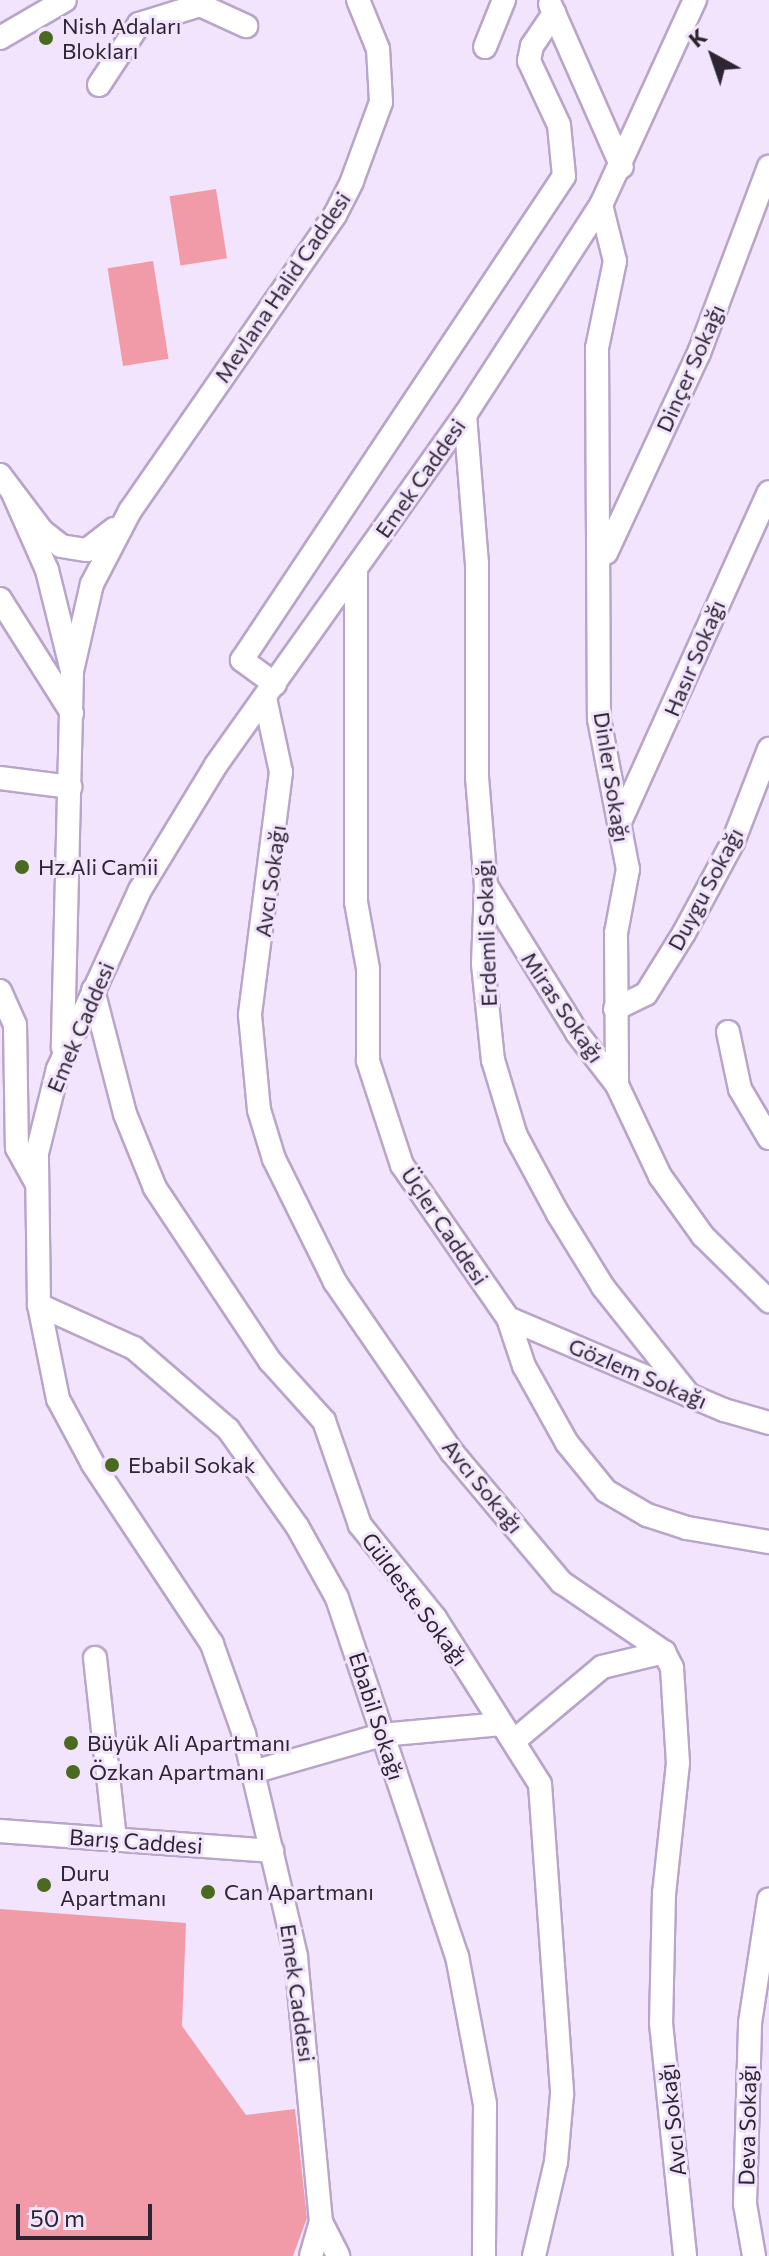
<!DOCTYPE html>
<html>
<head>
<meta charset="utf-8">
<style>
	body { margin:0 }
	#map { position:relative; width:769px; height:2256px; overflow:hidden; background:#f1e4fc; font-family:Commissioner,sans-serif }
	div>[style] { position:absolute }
	.green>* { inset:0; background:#f19ba8; transform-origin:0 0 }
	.roads { filter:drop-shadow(2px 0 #b9a4ca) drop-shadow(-2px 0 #b9a4ca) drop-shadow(0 2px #b9a4ca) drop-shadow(0 -2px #b9a4ca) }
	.minor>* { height:22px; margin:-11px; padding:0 11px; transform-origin:11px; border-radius:11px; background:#fff }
	.dots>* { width:22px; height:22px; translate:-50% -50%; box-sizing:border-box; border:4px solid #f1e4fc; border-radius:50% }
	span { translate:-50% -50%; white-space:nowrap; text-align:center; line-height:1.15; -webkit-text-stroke:6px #f1e4fc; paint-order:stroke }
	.poi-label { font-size:22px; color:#2d2533 }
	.left { translate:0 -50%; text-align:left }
	.street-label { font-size:22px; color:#2d2533 }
	.north { position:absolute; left:673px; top:16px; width:80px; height:80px; -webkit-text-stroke:6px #f1e4fc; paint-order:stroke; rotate:320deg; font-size:22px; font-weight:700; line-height:32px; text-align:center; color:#2d2533 }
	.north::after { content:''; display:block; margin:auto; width:28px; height:36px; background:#2d2533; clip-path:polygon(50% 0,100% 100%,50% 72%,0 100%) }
	.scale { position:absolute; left:16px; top:2204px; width:136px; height:36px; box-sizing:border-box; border:4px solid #2d2533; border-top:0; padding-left:10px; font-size:24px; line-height:28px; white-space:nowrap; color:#2d2533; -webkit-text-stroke:6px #f1e4fc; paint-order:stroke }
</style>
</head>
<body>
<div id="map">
	<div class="green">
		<div style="left:216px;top:189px;width:70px;height:47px;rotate:81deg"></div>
		<div style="left:153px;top:261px;width:99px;height:46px;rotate:81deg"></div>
		<div style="clip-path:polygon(0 1909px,186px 1923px,182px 2026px,246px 2115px,295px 2109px,307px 2218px,293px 2256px,0 2256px)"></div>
	</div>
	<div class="roads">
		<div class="minor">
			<div style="left:550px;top:4px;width:178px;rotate:66.2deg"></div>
			<div style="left:0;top:38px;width:75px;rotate:-30.3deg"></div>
			<div style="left:485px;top:47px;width:51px;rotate:-68deg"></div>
			<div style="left:99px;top:85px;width:73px;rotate:-56.7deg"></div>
			<div style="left:139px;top:24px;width:64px;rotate:-17.3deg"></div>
			<div style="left:200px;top:5px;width:51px;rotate:24.5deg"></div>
			<div style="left:601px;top:205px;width:58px;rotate:76deg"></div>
			<div style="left:615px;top:261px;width:89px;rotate:101.7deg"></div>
			<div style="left:597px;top:348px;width:371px;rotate:89.7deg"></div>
			<div style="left:599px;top:719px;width:153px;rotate:79.1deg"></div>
			<div style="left:628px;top:869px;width:65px;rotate:100.6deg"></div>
			<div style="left:616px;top:933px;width:152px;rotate:89.6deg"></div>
			<div style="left:617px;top:1085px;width:101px;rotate:64.7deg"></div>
			<div style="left:660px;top:1176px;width:74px;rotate:54.4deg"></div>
			<div style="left:703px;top:1236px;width:93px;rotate:44.6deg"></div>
			<div style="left:465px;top:415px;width:148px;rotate:85.4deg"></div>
			<div style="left:477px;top:563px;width:214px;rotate:90deg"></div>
			<div style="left:477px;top:777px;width:109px;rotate:85.3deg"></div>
			<div style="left:486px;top:886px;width:78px;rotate:92.2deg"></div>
			<div style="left:483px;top:964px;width:97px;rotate:84.1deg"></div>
			<div style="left:493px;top:1060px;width:79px;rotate:73.2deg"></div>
			<div style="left:516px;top:1136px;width:89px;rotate:61.7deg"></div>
			<div style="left:558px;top:1214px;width:86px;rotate:58.3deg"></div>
			<div style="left:603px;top:1287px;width:138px;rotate:51.5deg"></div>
			<div style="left:0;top:475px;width:70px;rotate:53.1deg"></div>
			<div style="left:42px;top:531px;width:24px;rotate:38deg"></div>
			<div style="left:61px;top:546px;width:26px;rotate:9deg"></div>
			<div style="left:87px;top:550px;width:34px;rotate:-38deg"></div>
			<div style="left:13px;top:493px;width:84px;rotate:66.2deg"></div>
			<div style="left:47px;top:570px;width:104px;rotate:76.1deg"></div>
			<div style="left:72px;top:671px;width:376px;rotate:91.4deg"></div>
			<div style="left:606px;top:553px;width:221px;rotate:-65.1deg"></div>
			<div style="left:699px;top:353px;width:199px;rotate:-69.4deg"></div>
			<div style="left:356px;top:568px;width:334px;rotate:90deg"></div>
			<div style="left:356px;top:902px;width:68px;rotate:79.8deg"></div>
			<div style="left:368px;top:969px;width:92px;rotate:90deg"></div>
			<div style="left:368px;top:1061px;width:109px;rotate:71.9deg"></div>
			<div style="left:402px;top:1165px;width:186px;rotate:55.3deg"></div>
			<div style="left:508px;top:1318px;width:51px;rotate:71.6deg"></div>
			<div style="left:524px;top:1366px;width:88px;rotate:60.8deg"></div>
			<div style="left:567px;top:1443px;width:62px;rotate:50.9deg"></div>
			<div style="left:606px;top:1491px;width:48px;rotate:30.3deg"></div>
			<div style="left:647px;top:1515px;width:42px;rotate:18deg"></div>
			<div style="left:687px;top:1528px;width:83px;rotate:9.7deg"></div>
			<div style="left:0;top:599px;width:135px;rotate:57.7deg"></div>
			<div style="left:72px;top:671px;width:89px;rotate:-77.1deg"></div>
			<div style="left:92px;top:584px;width:82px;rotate:-62.5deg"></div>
			<div style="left:130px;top:511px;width:360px;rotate:-55.3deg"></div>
			<div style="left:335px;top:215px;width:38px;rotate:-63deg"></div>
			<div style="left:352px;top:181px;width:84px;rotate:-69.8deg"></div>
			<div style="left:381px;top:102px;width:53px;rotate:-93.2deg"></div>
			<div style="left:378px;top:49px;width:53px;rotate:-112.2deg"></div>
			<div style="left:275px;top:684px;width:41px;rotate:-144deg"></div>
			<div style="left:242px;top:660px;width:581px;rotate:-56.36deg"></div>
			<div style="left:564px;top:176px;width:51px;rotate:-95.6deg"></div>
			<div style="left:559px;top:125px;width:71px;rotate:-115.1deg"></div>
			<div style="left:529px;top:61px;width:15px;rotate:-79deg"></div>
			<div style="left:532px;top:46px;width:40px;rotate:-56deg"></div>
			<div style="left:265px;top:698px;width:76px;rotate:77.8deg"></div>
			<div style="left:281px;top:772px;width:245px;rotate:97.3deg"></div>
			<div style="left:250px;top:1015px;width:95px;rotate:84.6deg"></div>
			<div style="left:259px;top:1110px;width:51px;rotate:73deg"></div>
			<div style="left:274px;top:1159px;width:137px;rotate:63.6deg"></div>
			<div style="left:335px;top:1282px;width:206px;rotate:55.5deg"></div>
			<div style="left:452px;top:1452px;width:170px;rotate:50deg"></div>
			<div style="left:561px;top:1582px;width:125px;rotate:34.2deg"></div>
			<div style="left:664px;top:1652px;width:18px;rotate:63deg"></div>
			<div style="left:672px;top:1668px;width:95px;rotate:86.4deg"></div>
			<div style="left:678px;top:1763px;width:131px;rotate:96.1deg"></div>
			<div style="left:664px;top:1893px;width:130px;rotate:91.3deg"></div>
			<div style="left:661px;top:2023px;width:234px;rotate:84.1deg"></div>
			<div style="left:0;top:778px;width:71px;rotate:7.3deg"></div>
			<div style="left:619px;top:824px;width:364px;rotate:-65.7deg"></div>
			<div style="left:487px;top:887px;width:172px;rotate:58.3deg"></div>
			<div style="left:577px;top:1033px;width:66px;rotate:52.4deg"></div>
			<div style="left:93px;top:990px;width:128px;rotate:75.5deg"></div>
			<div style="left:125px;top:1114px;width:80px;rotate:67.9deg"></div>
			<div style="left:155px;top:1188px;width:208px;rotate:56.4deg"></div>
			<div style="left:270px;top:1361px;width:81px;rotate:48deg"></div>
			<div style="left:324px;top:1421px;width:110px;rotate:70.9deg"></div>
			<div style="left:360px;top:1525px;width:119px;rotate:51.1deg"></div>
			<div style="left:435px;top:1618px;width:196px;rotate:57.7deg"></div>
			<div style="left:540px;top:1784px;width:311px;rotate:85.9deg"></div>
			<div style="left:562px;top:2094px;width:68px;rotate:95deg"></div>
			<div style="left:556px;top:2162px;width:97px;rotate:103.2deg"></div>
			<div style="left:0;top:991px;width:37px;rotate:66deg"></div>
			<div style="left:15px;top:1025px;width:123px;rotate:89.1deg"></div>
			<div style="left:17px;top:1148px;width:39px;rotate:61deg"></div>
			<div style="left:615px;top:1009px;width:34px;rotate:-26deg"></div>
			<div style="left:646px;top:994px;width:72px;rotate:-58.1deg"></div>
			<div style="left:684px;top:933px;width:103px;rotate:-61.7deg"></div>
			<div style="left:733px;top:842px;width:100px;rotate:-68.8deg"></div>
			<div style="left:728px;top:1032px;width:58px;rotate:78.1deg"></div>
			<div style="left:740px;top:1089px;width:57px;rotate:59.4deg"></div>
			<div style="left:39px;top:1305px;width:104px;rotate:24.4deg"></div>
			<div style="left:134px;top:1348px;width:124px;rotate:40.8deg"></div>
			<div style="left:228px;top:1429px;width:119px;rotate:54.6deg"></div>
			<div style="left:297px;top:1526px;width:82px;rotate:60.9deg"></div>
			<div style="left:337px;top:1598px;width:378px;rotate:71.5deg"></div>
			<div style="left:457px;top:1956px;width:151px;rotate:79.3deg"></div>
			<div style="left:485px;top:2104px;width:152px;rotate:90.4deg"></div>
			<div style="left:508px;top:1318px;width:235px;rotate:23.1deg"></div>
			<div style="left:724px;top:1410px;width:47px;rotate:16.1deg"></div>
			<div style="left:95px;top:1658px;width:182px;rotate:83.7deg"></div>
			<div style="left:515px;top:1740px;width:114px;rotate:-40deg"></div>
			<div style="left:602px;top:1667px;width:64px;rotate:-13.6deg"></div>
			<div style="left:253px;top:1772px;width:133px;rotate:-16.1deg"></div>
			<div style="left:381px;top:1735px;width:121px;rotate:-5.2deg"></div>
			<div style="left:0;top:1831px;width:273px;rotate:4.2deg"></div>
			<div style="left:321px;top:2222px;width:38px;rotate:63deg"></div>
			<div style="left:311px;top:2256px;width:35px;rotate:-74deg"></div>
			<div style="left:321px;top:2222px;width:267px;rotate:-95.4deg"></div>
			<div style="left:296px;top:1956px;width:228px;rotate:-103.2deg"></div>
			<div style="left:244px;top:1734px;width:96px;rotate:-109.6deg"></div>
			<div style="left:212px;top:1644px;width:216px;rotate:-123.5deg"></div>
			<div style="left:93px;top:1464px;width:74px;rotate:-118.3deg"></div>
			<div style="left:58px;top:1399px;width:96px;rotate:-101.4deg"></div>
			<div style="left:39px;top:1305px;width:152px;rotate:-90.8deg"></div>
			<div style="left:37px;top:1153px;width:87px;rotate:-76deg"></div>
			<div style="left:58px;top:1069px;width:197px;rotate:-65.4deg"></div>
			<div style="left:140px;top:890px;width:146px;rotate:-58.7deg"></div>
			<div style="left:216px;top:765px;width:430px;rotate:-54.6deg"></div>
			<div style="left:465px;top:415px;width:250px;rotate:-57.1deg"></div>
			<div style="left:601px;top:205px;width:226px;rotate:-65.4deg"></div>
			<div style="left:754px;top:2256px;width:53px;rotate:-99.8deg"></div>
			<div style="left:745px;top:2204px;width:181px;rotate:-88.4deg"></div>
			<div style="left:750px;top:2023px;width:125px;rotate:-81.3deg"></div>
		</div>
	</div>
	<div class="dots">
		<div style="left:46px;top:38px;background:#4a6a20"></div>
		<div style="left:22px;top:867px;background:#4a6a20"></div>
		<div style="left:112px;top:1465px;background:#4a6a20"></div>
		<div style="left:71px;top:1743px;background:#4a6a20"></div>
		<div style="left:73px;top:1772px;background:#4a6a20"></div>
		<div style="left:44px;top:1885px;background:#4a6a20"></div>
		<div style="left:208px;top:1892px;background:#4a6a20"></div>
	</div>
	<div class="poi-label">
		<span class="left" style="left:62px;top:38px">Nish Adaları<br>Blokları</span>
		<span class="left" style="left:38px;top:867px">Hz.Ali Camii</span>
		<span class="left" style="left:128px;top:1465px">Ebabil Sokak</span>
		<span class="left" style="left:87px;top:1743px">Büyük Ali Apartmanı</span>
		<span class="left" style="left:89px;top:1772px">Özkan Apartmanı</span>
		<span class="left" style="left:60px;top:1885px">Duru<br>Apartmanı</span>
		<span class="left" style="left:224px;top:1892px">Can Apartmanı</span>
	</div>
	<div class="street-label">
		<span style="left:282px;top:287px;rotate:-56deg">Mevlana Halid Caddesi</span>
		<span style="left:690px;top:368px;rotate:-66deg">Dinçer Sokağı</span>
		<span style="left:420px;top:478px;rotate:-55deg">Emek Caddesi</span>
		<span style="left:694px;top:658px;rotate:-67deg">Hasır Sokağı</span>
		<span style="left:612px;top:777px;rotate:81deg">Dinler Sokağı</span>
		<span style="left:270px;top:881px;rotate:-82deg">Avcı Sokağı</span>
		<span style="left:705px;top:889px;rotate:-62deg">Duygu Sokağı</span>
		<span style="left:486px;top:933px;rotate:-92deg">Erdemli Sokağı</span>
		<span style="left:563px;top:1007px;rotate:56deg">Miras Sokağı</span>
		<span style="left:80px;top:1027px;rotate:-67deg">Emek Caddesi</span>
		<span style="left:445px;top:1226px;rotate:56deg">Üçler Caddesi</span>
		<span style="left:638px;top:1373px;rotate:23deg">Gözlem Sokağı</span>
		<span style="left:483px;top:1486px;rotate:51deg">Avcı Sokağı</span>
		<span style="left:415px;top:1599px;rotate:53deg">Güldeste Sokağı</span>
		<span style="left:377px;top:1716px;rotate:72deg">Ebabil Sokağı</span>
		<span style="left:136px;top:1841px;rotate:4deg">Barış Caddesi</span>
		<span style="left:298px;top:1993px;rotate:82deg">Emek Caddesi</span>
		<span style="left:672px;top:2120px;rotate:-96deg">Avcı Sokağı</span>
		<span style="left:747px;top:2125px;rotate:-89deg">Deva Sokağı</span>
	</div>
	<div class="north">K</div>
	<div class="scale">50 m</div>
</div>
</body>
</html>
